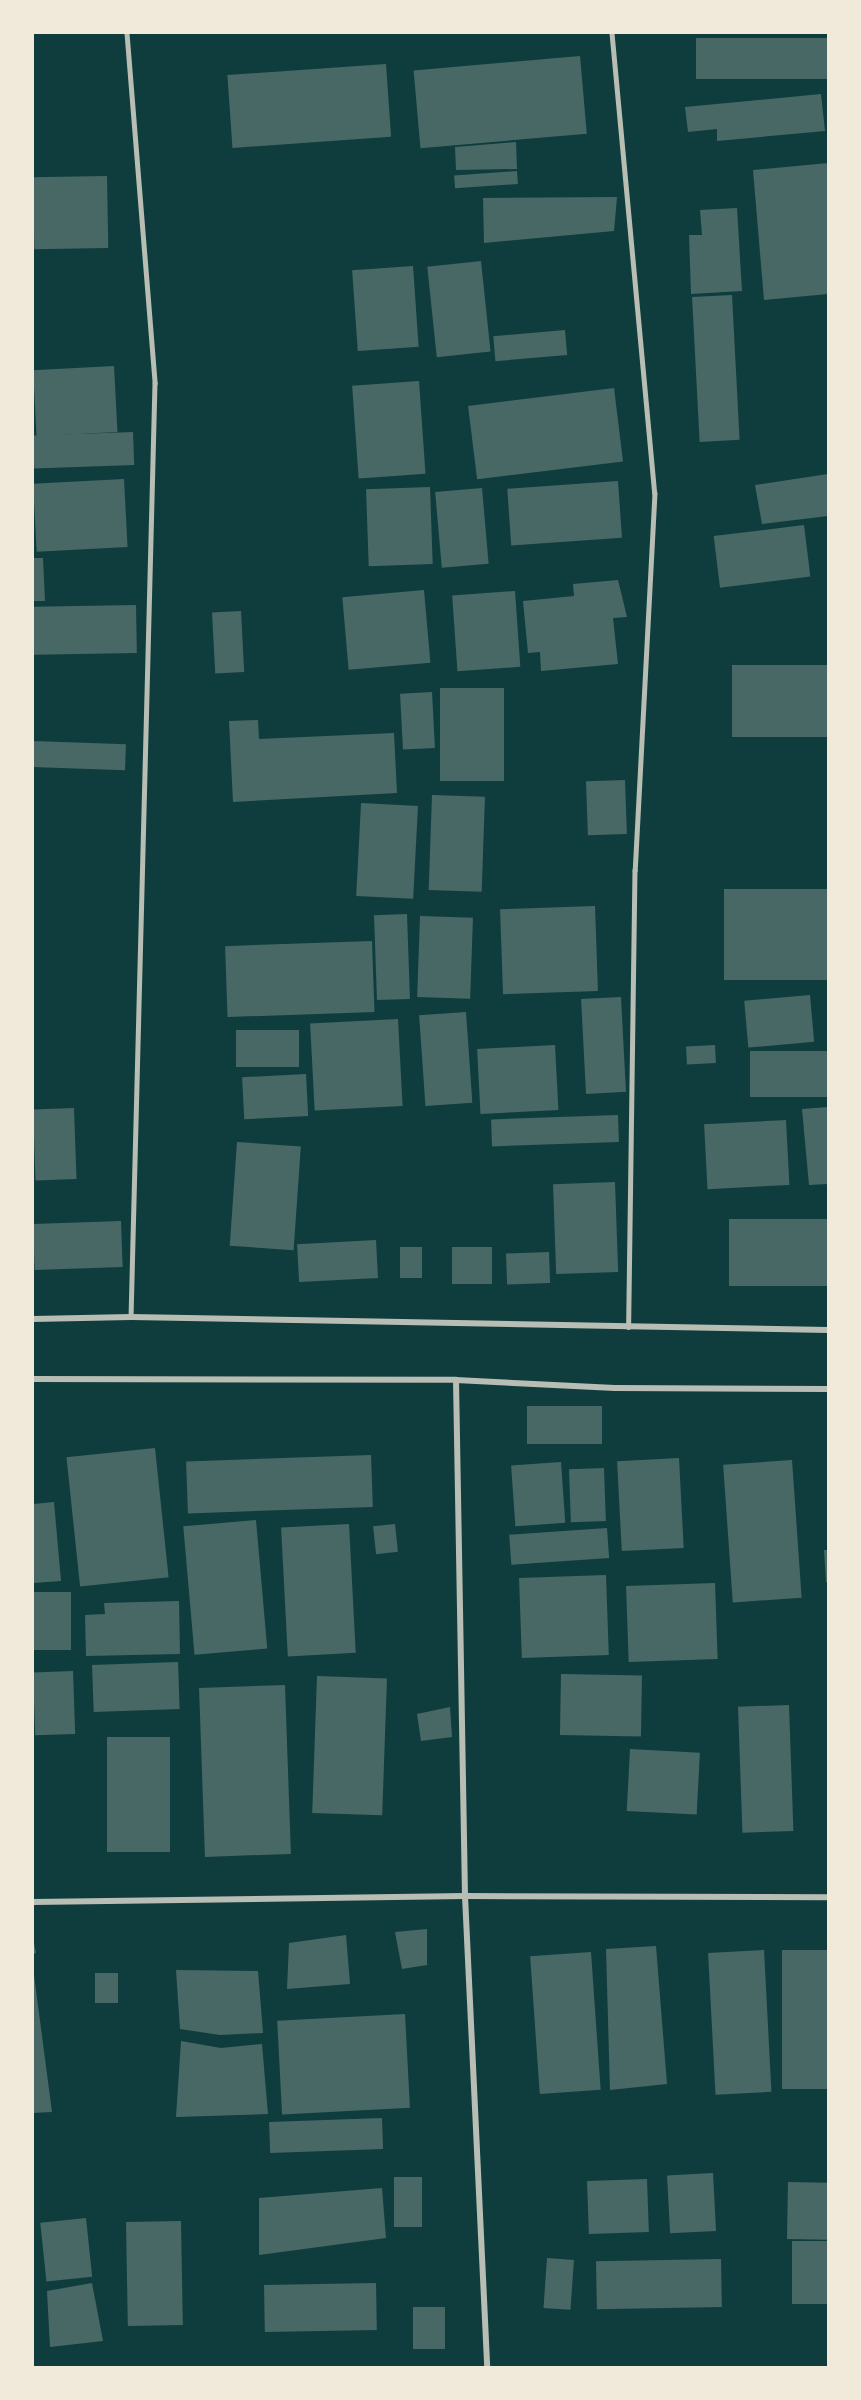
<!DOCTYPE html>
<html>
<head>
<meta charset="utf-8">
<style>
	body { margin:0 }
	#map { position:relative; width:861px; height:2400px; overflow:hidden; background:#0f3d3e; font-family:"Fira Sans Condensed",sans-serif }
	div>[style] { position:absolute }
	.building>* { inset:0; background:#486865; transform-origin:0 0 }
	.service>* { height:4.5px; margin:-2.25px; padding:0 2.25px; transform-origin:2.25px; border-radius:2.25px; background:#b8beb3 }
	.minor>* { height:6px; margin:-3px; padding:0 3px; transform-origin:3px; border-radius:3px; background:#b8beb3 }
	span { translate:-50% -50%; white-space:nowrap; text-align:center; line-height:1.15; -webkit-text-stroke:6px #f1e9da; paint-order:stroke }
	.frame { position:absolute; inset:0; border:34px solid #f1e9da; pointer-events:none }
</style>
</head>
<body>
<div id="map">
	<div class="building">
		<div style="left:828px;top:38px;width:41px;height:132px;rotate:90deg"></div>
		<div style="left:580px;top:56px;width:78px;height:167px;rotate:85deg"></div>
		<div style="left:386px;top:64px;width:73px;height:159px;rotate:86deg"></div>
		<div style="clip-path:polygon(821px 94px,825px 131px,717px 141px,717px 129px,688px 132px,685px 107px)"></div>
		<div style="clip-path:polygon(516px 142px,517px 169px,456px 170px,455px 147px)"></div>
		<div style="clip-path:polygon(828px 163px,828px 294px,764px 300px,753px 170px)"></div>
		<div style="left:517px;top:171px;width:13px;height:63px;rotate:86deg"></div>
		<div style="left:107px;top:176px;width:72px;height:74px;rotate:89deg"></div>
		<div style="clip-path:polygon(617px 197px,614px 231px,484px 243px,483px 198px)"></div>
		<div style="clip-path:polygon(737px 208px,742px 291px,691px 294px,689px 235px,702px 235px,700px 210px)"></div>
		<div style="left:481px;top:261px;width:91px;height:54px;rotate:84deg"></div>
		<div style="left:413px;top:266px;width:81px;height:61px;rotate:86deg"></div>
		<div style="left:732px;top:295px;width:145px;height:40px;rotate:87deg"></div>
		<div style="left:565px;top:330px;width:25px;height:72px;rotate:85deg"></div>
		<div style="left:114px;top:366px;width:66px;height:81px;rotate:87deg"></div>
		<div style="left:419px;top:381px;width:93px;height:67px;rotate:86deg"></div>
		<div style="left:614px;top:388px;width:74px;height:147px;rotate:83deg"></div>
		<div style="left:133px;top:432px;width:33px;height:100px;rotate:88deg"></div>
		<div style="clip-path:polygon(828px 474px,828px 516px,762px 524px,755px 485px)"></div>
		<div style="left:124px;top:479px;width:68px;height:91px;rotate:87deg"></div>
		<div style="left:618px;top:481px;width:57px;height:111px;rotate:86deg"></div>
		<div style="left:430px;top:487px;width:77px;height:64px;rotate:88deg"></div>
		<div style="left:482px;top:488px;width:76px;height:47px;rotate:85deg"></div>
		<div style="left:804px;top:525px;width:52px;height:91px;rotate:83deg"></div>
		<div style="clip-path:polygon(33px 558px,43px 558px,45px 601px,33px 601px)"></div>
		<div style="clip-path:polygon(618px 580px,627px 617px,613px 618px,618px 664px,541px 671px,540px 652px,528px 653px,523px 601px,574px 596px,573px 584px)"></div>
		<div style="left:424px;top:590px;width:73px;height:82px;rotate:85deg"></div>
		<div style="left:515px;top:591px;width:76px;height:63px;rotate:86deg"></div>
		<div style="left:136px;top:605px;width:48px;height:103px;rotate:89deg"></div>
		<div style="left:241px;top:611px;width:61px;height:29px;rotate:87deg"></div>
		<div style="left:828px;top:665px;width:72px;height:96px;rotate:90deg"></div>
		<div style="left:440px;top:688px;width:64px;height:93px"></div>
		<div style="left:432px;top:692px;width:56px;height:32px;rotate:87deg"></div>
		<div style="clip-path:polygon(258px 720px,259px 739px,394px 733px,397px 793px,233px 802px,229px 721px)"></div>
		<div style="left:33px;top:741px;width:93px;height:26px;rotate:2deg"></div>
		<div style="left:625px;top:780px;width:54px;height:39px;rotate:88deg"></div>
		<div style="left:432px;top:795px;width:53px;height:95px;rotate:2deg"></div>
		<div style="left:418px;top:806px;width:93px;height:57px;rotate:93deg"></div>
		<div style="left:828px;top:889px;width:91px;height:104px;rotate:90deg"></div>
		<div style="left:595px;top:906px;width:85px;height:95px;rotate:88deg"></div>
		<div style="left:407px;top:914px;width:85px;height:33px;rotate:88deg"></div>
		<div style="left:420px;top:916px;width:53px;height:81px;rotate:2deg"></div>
		<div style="left:372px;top:941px;width:71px;height:147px;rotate:88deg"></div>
		<div style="left:810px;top:995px;width:47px;height:66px;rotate:85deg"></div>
		<div style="left:621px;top:997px;width:95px;height:40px;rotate:87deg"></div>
		<div style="left:466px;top:1012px;width:91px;height:47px;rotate:86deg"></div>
		<div style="left:398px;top:1019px;width:87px;height:88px;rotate:87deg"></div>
		<div style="left:299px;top:1030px;width:37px;height:63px;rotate:90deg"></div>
		<div style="left:555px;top:1045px;width:65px;height:78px;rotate:87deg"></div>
		<div style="left:715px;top:1045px;width:18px;height:29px;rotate:87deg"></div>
		<div style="left:828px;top:1051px;width:46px;height:78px;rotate:90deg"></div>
		<div style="left:306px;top:1074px;width:42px;height:64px;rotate:87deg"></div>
		<div style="clip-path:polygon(828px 1107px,828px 1184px,809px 1185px,802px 1109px)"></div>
		<div style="left:74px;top:1108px;width:71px;height:41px;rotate:88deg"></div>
		<div style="left:618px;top:1115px;width:27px;height:127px;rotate:88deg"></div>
		<div style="left:786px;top:1120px;width:65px;height:82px;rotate:87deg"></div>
		<div style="left:237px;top:1142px;width:64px;height:104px;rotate:4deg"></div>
		<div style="left:615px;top:1182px;width:90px;height:62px;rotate:88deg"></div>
		<div style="left:828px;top:1219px;width:67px;height:99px;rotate:90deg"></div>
		<div style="left:121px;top:1221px;width:46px;height:88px;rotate:88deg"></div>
		<div style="left:376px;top:1240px;width:38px;height:79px;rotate:87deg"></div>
		<div style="left:400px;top:1247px;width:22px;height:31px"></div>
		<div style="left:452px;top:1247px;width:40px;height:37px"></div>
		<div style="left:549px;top:1252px;width:31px;height:43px;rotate:88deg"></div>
		<div style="left:527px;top:1406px;width:75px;height:38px"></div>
		<div style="left:155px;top:1448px;width:130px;height:89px;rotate:84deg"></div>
		<div style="left:371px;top:1455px;width:52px;height:185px;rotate:88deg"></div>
		<div style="left:679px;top:1458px;width:90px;height:62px;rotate:87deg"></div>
		<div style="left:792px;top:1460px;width:138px;height:69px;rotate:86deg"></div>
		<div style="left:561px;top:1462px;width:61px;height:50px;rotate:86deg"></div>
		<div style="left:604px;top:1468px;width:53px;height:35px;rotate:88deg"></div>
		<div style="clip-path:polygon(54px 1502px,61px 1581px,33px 1583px,33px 1504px)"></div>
		<div style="left:256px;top:1520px;width:129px;height:73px;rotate:85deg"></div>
		<div style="left:349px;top:1524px;width:129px;height:68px;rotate:87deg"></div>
		<div style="left:395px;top:1524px;width:28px;height:22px;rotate:84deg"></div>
		<div style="left:607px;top:1528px;width:30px;height:98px;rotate:86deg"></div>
		<div style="clip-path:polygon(824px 1550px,828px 1550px,828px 1582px,826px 1582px)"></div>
		<div style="left:606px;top:1575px;width:80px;height:87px;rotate:88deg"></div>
		<div style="left:715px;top:1583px;width:76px;height:89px;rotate:88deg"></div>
		<div style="left:33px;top:1592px;width:38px;height:58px"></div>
		<div style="clip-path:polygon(179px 1601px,180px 1654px,86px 1656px,85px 1615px,105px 1614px,104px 1603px)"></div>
		<div style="left:178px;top:1662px;width:47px;height:86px;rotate:88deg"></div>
		<div style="left:73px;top:1671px;width:63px;height:40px;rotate:88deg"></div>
		<div style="left:561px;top:1674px;width:81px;height:61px;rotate:1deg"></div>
		<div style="left:317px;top:1676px;width:70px;height:137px;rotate:2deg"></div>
		<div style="left:285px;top:1685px;width:169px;height:86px;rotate:88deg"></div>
		<div style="left:789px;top:1705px;width:126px;height:51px;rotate:88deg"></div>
		<div style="clip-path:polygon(450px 1707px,452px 1737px,421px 1741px,417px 1714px)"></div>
		<div style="left:107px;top:1737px;width:63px;height:115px"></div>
		<div style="left:630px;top:1749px;width:70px;height:62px;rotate:3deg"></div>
		<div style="clip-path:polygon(427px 1929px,427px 1965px,402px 1969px,395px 1932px)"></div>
		<div style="clip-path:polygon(346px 1935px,350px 1984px,287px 1989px,289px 1943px)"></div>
		<div style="clip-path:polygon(33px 1938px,36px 1953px,33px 1954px)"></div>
		<div style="clip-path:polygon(656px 1946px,667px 2084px,610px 2090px,606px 1949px)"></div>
		<div style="left:764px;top:1950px;width:142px;height:56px;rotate:87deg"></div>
		<div style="left:828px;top:1950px;width:139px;height:46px;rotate:90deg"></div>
		<div style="left:591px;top:1952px;width:138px;height:61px;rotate:86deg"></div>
		<div style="clip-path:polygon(176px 1970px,258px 1971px,263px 2033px,220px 2035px,180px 2029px)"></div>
		<div style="left:95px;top:1973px;width:23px;height:30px"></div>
		<div style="clip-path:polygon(34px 1975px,52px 2112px,33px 2113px)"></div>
		<div style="left:405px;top:2014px;width:94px;height:128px;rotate:87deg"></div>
		<div style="clip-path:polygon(181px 2041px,221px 2048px,262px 2044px,268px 2114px,176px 2117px)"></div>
		<div style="left:382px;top:2118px;width:31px;height:113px;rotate:88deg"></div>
		<div style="left:713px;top:2173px;width:58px;height:46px;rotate:87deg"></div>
		<div style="left:394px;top:2177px;width:28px;height:50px"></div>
		<div style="left:647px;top:2179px;width:53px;height:60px;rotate:88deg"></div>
		<div style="left:788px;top:2182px;width:40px;height:57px;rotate:1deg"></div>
		<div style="clip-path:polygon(382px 2188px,386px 2238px,259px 2255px,259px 2198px)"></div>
		<div style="left:86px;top:2218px;width:59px;height:46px;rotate:84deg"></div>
		<div style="left:181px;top:2221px;width:104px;height:55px;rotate:89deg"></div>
		<div style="left:792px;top:2241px;width:36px;height:63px"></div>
		<div style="left:547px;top:2258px;width:27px;height:50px;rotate:4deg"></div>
		<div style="left:721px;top:2259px;width:48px;height:125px;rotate:89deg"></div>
		<div style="clip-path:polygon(92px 2283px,103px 2341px,50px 2347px,47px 2291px)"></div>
		<div style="left:376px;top:2283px;width:47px;height:112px;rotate:89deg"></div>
		<div style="left:413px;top:2307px;width:32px;height:42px"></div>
	</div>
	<div class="service">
		<div style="left:127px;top:33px;width:351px;rotate:85.4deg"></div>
		<div style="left:155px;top:383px;width:934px;rotate:91.47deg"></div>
		<div style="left:612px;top:33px;width:462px;rotate:84.7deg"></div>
		<div style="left:655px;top:493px;width:378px;rotate:93deg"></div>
		<div style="left:635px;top:870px;width:457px;rotate:90.8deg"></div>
	</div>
	<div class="minor">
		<div style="left:33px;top:1319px;width:98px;rotate:-1.2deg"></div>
		<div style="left:131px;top:1317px;width:697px;rotate:1.07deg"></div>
		<div style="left:33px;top:1379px;width:423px;rotate:0.1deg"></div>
		<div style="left:456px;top:1380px;width:159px;rotate:2.9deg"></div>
		<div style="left:615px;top:1388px;width:213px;rotate:0.3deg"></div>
		<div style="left:456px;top:1380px;width:516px;rotate:89deg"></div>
		<div style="left:465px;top:1896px;width:472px;rotate:87.3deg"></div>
		<div style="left:33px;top:1902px;width:432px;rotate:-0.8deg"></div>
		<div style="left:465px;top:1896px;width:363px;rotate:0.2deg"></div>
	</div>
	<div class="frame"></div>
</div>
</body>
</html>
